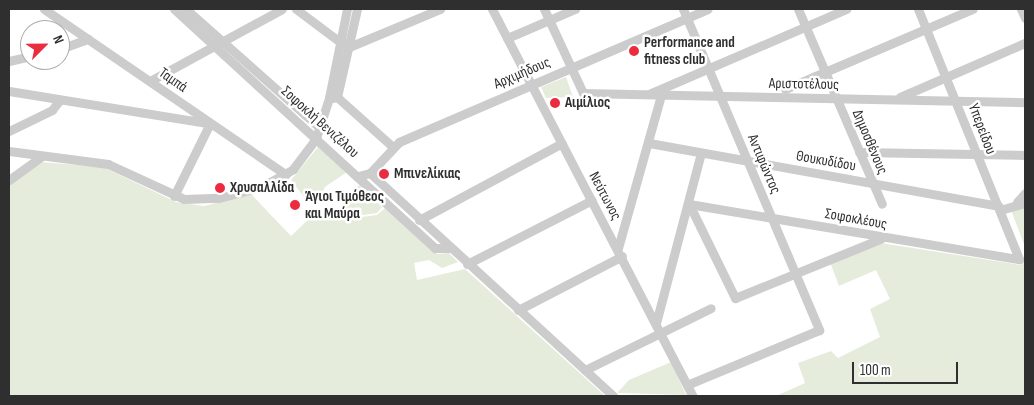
<!DOCTYPE html>
<html>
<head>
<meta charset="utf-8">
<style>
	body { margin:0 }
	#map { position:relative; width:1034px; height:405px; overflow:hidden; background:#fff; font-family:"Sofia Sans Condensed",sans-serif }
	div>[style] { position:absolute }
	.green>* { inset:0; background:#e5ecdc }
	.minor>* { height:9px; margin:-4.5px; padding:0 4.5px; transform-origin:4.5px; border-radius:4.5px; background:#ccc }
	.dots>* { width:14px; height:14px; translate:-50% -50%; box-sizing:border-box; border:2px solid #fff; border-radius:50% }
	span { translate:-50% -50%; white-space:nowrap; text-align:center; line-height:1.15; -webkit-text-stroke:5px #fff; paint-order:stroke }
	.poi-label { font-size:15px; color:#2f2f2f; font-weight:700 }
	.left { translate:0 -50%; text-align:left }
	.street-label { font-size:15px; color:#2f2f2f }
	.frame { position:absolute; inset:0; border:10px solid #2f2f2f; pointer-events:none }
	.north { position:absolute; left:20px; top:20px; width:50px; height:50px; box-sizing:border-box; background:#fff; border:1px solid #acacac; border-radius:50%; rotate:67deg; font-size:14px; font-weight:700; line-height:20px; text-align:center; color:#2f2f2f }
	.north::after { content:''; display:block; margin:auto; width:18px; height:22px; background:#eb2c3f; clip-path:polygon(50% 0,100% 100%,50% 72%,0 100%) }
	.scale { position:absolute; left:852px; top:362px; width:106px; height:22px; box-sizing:border-box; border:2px solid #2f2f2f; border-top:0; padding-left:6px; font-size:15px; line-height:18px; white-space:nowrap; color:#2f2f2f; -webkit-text-stroke:4px #fff; paint-order:stroke }
</style>
</head>
<body>
<div id="map">
	<div class="green">
		<div style="clip-path:polygon(566px 77px,573px 97px,546px 98px,541px 87px)"></div>
		<div style="clip-path:polygon(318px 147px,347px 172px,325px 187px,316px 204px,310px 199px,307px 201px,291px 180px)"></div>
		<div style="clip-path:polygon(40px 162px,103px 167px,176px 202px,204px 206px,251px 194px,291px 236px,315px 213px,339px 220px,343px 209px,362px 217px,377px 215px,385px 208px,437px 254px,449px 253px,458px 262px,442px 268px,429px 260px,414px 263px,417px 280px,465px 269px,605px 396px,9px 396px,9px 185px)"></div>
		<div style="clip-path:polygon(359px 185px,382px 207px,377px 213px,363px 215px,341px 205px)"></div>
		<div style="clip-path:polygon(1025px 207px,1025px 247px,1011px 210px)"></div>
		<div style="clip-path:polygon(881px 243px,1021px 265px,1025px 261px,1025px 396px,776px 396px,805px 383px,798px 363px,831px 351px,838px 358px,880px 337px,870px 309px,890px 299px,876px 270px,839px 286px,830px 262px)"></div>
		<div style="clip-path:polygon(671px 362px,686px 395px,617px 393px,629px 380px)"></div>
	</div>
	<div class="minor">
		<div style="left:44px;top:9px;width:293px;rotate:34.4deg"></div>
		<div style="left:174px;top:9px;width:354px;rotate:42.5deg"></div>
		<div style="left:435px;top:248px;width:14px"></div>
		<div style="left:186px;top:9px;width:179px;rotate:41.6deg"></div>
		<div style="left:296px;top:9px;width:60px;rotate:36.9deg"></div>
		<div style="left:492px;top:9px;width:436px;rotate:62.6deg"></div>
		<div style="left:544px;top:9px;width:93px;rotate:65.1deg"></div>
		<div style="left:583px;top:93px;width:442px;rotate:1.2deg"></div>
		<div style="left:683px;top:9px;width:349px;rotate:67deg"></div>
		<div style="left:819px;top:330px;width:143px;rotate:157.4deg"></div>
		<div style="left:798px;top:9px;width:212px;rotate:66.7deg"></div>
		<div style="left:1021px;top:9px;width:10px;rotate:66deg"></div>
		<div style="left:507px;top:38px;width:74px;rotate:-23.1deg"></div>
		<div style="left:349px;top:47px;width:99px;rotate:-22.7deg"></div>
		<div style="left:60px;top:49px;width:30px;rotate:-20deg"></div>
		<div style="left:9px;top:61px;width:22px;rotate:-13deg"></div>
		<div style="left:150px;top:81px;width:150px;rotate:-28.6deg"></div>
		<div style="left:785px;top:89px;width:204px;rotate:-23.1deg"></div>
		<div style="left:9px;top:91px;width:201px;rotate:9.2deg"></div>
		<div style="left:649px;top:94px;width:215px;rotate:-23.3deg"></div>
		<div style="left:337px;top:97px;width:90px;rotate:-77.2deg"></div>
		<div style="left:900px;top:97px;width:136px;rotate:-23.4deg"></div>
		<div style="left:332px;top:98px;width:5px;rotate:-11deg"></div>
		<div style="left:337px;top:97px;width:75px;rotate:41.8deg"></div>
		<div style="left:9px;top:131px;width:48px;rotate:-26deg"></div>
		<div style="left:52px;top:110px;width:11px;rotate:-52deg"></div>
		<div style="left:649px;top:143px;width:355px;rotate:10.2deg"></div>
		<div style="left:9px;top:151px;width:100px;rotate:7.5deg"></div>
		<div style="left:108px;top:164px;width:84px;rotate:24.7deg"></div>
		<div style="left:184px;top:199px;width:35px;rotate:-2deg"></div>
		<div style="left:219px;top:198px;width:43px;rotate:-14.7deg"></div>
		<div style="left:261px;top:187px;width:37px;rotate:-29deg"></div>
		<div style="left:293px;top:169px;width:39px;rotate:-53deg"></div>
		<div style="left:316px;top:138px;width:42px;rotate:-72deg"></div>
		<div style="left:329px;top:98px;width:91px;rotate:-78.6deg"></div>
		<div style="left:859px;top:152px;width:166px;rotate:1deg"></div>
		<div style="left:370px;top:173px;width:330px;rotate:42.5deg"></div>
		<div style="left:358px;top:176px;width:12px;rotate:-14deg"></div>
		<div style="left:370px;top:173px;width:42px;rotate:-46.9deg"></div>
		<div style="left:399px;top:142px;width:336px;rotate:-23.3deg"></div>
		<div style="left:9px;top:180px;width:39px;rotate:-36deg"></div>
		<div style="left:174px;top:196px;width:81px;rotate:-63.7deg"></div>
		<div style="left:1017px;top:202px;width:12px;rotate:-48deg"></div>
		<div style="left:689px;top:204px;width:335px;rotate:9.5deg"></div>
		<div style="left:1019px;top:259px;width:270px;rotate:-112deg"></div>
		<div style="left:689px;top:204px;width:105px;rotate:63.9deg"></div>
		<div style="left:735px;top:298px;width:157px;rotate:-22.1deg"></div>
		<div style="left:1000px;top:210px;width:26px;rotate:-16deg"></div>
		<div style="left:419px;top:220px;width:162px;rotate:-28.3deg"></div>
		<div style="left:618px;top:248px;width:159px;rotate:-74.3deg"></div>
		<div style="left:467px;top:264px;width:140px;rotate:-27.1deg"></div>
		<div style="left:518px;top:310px;width:117px;rotate:-27.4deg"></div>
		<div style="left:656px;top:323px;width:176px;rotate:-75.2deg"></div>
		<div style="left:585px;top:370px;width:140px;rotate:-26.2deg"></div>
	</div>
	<div class="dots">
		<div style="left:634px;top:51px;background:#eb2c3f"></div>
		<div style="left:555px;top:103px;background:#eb2c3f"></div>
		<div style="left:384px;top:174px;background:#eb2c3f"></div>
		<div style="left:220px;top:188px;background:#eb2c3f"></div>
		<div style="left:295px;top:205px;background:#eb2c3f"></div>
	</div>
	<div class="poi-label">
		<span class="left" style="left:644px;top:51px">Performance and<br>fitness club</span>
		<span class="left" style="left:565px;top:103px">Αιμίλιος</span>
		<span class="left" style="left:394px;top:174px">Μπινελίκιας</span>
		<span class="left" style="left:230px;top:188px">Χρυσαλλίδα</span>
		<span class="left" style="left:305px;top:205px">Άγιοι Τιμόθεος<br>και Μαύρα</span>
	</div>
	<div class="street-label">
		<span style="left:522px;top:73px;rotate:-23deg">Αρχιμήδους</span>
		<span style="left:173px;top:80px;rotate:35deg">Ταμπά</span>
		<span style="left:804px;top:84px;rotate:1deg">Αριστοτέλους</span>
		<span style="left:320px;top:122px;rotate:42deg">Σοφοκλή Βενιζέλου</span>
		<span style="left:982px;top:129px;rotate:69deg">Υπερείδου</span>
		<span style="left:870px;top:142px;rotate:67deg">Δημοσθένους</span>
		<span style="left:826px;top:161px;rotate:10deg">Θουκυδίδου</span>
		<span style="left:764px;top:164px;rotate:67deg">Αντιφώντος</span>
		<span style="left:605px;top:196px;rotate:62deg">Νεύτωνος</span>
		<span style="left:856px;top:219px;rotate:10deg">Σοφοκλέους</span>
	</div>
	<div class="frame"></div>
	<div class="north">N</div>
	<div class="scale">100 m</div>
</div>
</body>
</html>
